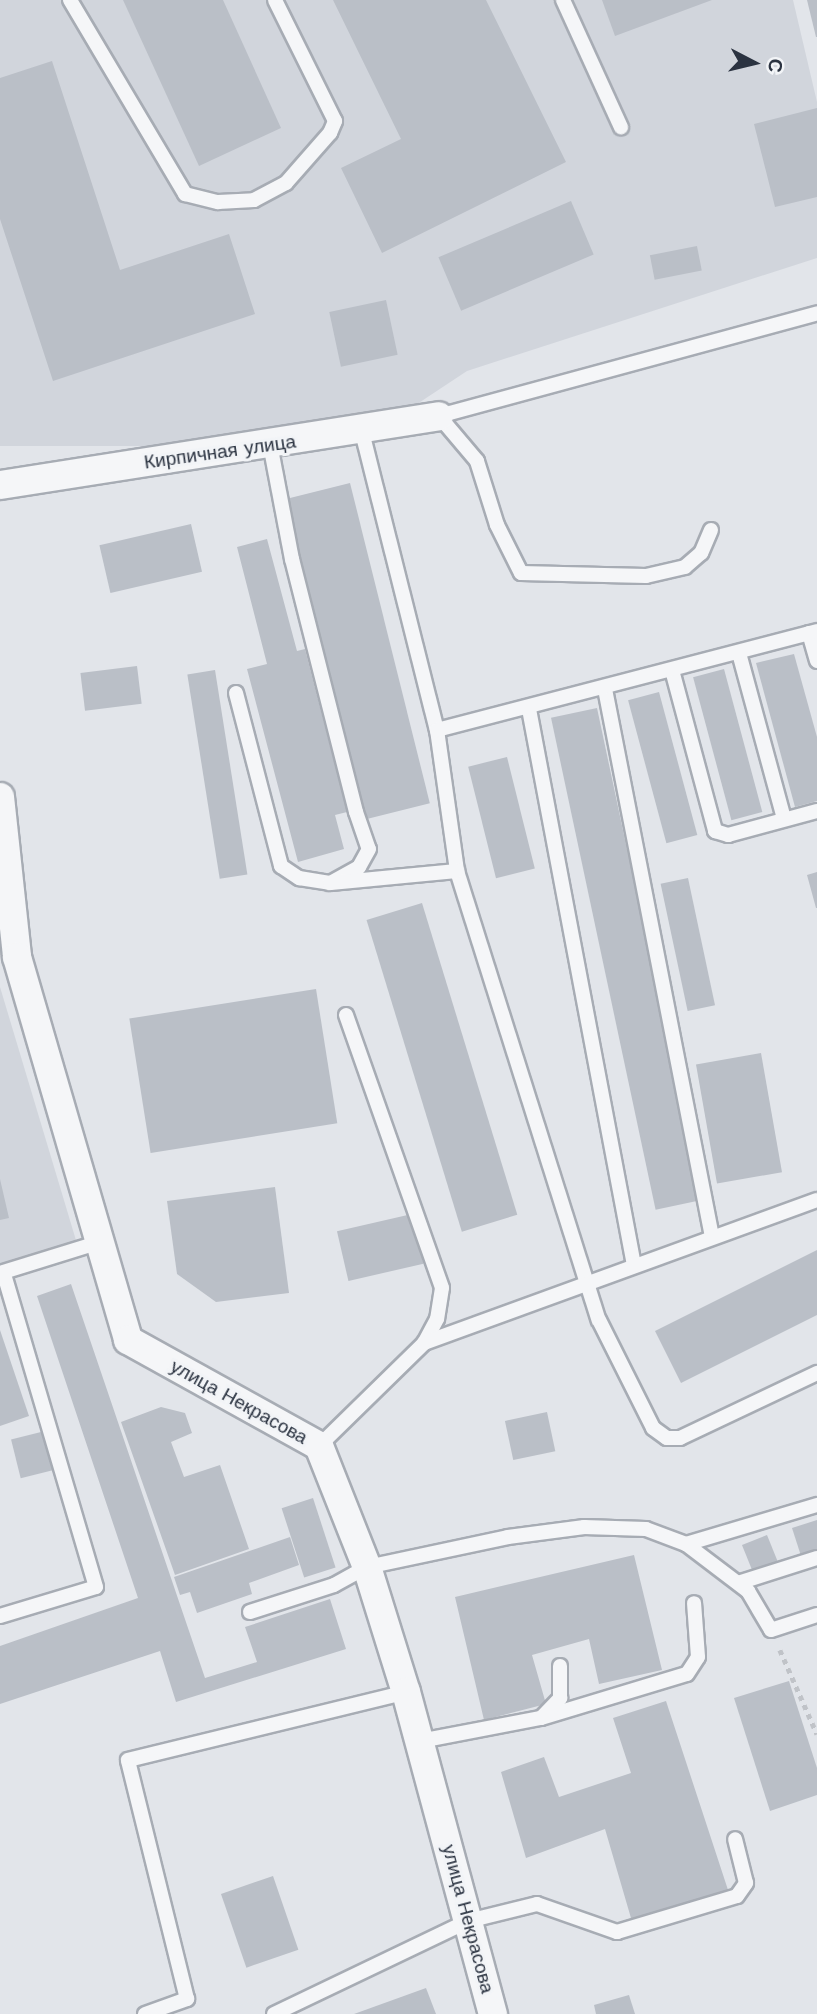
<!DOCTYPE html>
<html>
<head>
<meta charset="utf-8">
<style>
	body { margin:0 }
	#map { position:relative; width:817px; height:2014px; overflow:hidden; background:#e2e5ea; font-family:"Work Sans",sans-serif }
	div>[style] { position:absolute }
	.built>* { inset:0; background:#d1d5dc }
	.building>* { inset:0; background:#babfc7; transform-origin:0 0 }
	.path>* { height:4.5px; margin-top:-2.25px; transform-origin:0; background:repeating-linear-gradient(90deg,#c0c3c8 0 5px,transparent 0 10px) }
	.roads { filter:drop-shadow(2px 0 #a7acb4) drop-shadow(-2px 0 #a7acb4) drop-shadow(0 2px #a7acb4) drop-shadow(0 -2px #a7acb4) }
	.service>* { height:14px; margin:-7px; padding:0 7px; transform-origin:7px; border-radius:7px; background:#f5f6f8 }
	.minor>* { height:28px; margin:-14px; padding:0 14px; transform-origin:14px; border-radius:14px; background:#f5f6f8 }
	span { translate:-50% -50%; white-space:nowrap; text-align:center; line-height:1.15; -webkit-text-stroke:6px #f2f4f7; paint-order:stroke }
	.street-label { font-size:19px; color:#2b3341 }
	.north { position:absolute; left:719px; top:28px; width:70px; height:70px; -webkit-text-stroke:5px #f2f4f7; paint-order:stroke; rotate:97deg; font-size:19px; font-weight:700; line-height:28px; text-align:center; color:#2b3341 }
	.north::after { content:''; display:block; margin:auto; width:24px; height:32px; background:#2b3341; clip-path:polygon(50% 0,100% 100%,50% 72%,0 100%) }
</style>
</head>
<body>
<div id="map">
	<div class="built">
		<div style="clip-path:polygon(0 0,793px 0,817px 102px,817px 258px,467px 371px,405px 412px,166px 446px,0 446px)"></div>
		<div style="clip-path:polygon(0 987px,81px 1257px,0 1276px)"></div>
	</div>
	<div class="building">
		<div style="clip-path:polygon(123px 0,223px 0,281px 128px,199px 166px)"></div>
		<div style="clip-path:polygon(333px 0,486px 0,566px 162px,382px 253px,341px 168px,401px 139px)"></div>
		<div style="clip-path:polygon(602px 0,712px 0,615px 36px)"></div>
		<div style="clip-path:polygon(807px 0,817px 0,817px 37px,816px 37px)"></div>
		<div style="clip-path:polygon(52px 61px,120px 270px,229px 234px,255px 314px,53px 381px,0 219px,0 78px)"></div>
		<div style="clip-path:polygon(817px 108px,817px 197px,775px 207px,754px 124px)"></div>
		<div style="left:571px;top:201px;width:58px;height:144px;rotate:67deg"></div>
		<div style="left:697px;top:246px;width:25px;height:48px;rotate:79deg"></div>
		<div style="left:386px;top:300px;width:56px;height:58px;rotate:78deg"></div>
		<div style="left:350px;top:483px;width:330px;height:67px;rotate:76deg"></div>
		<div style="left:191px;top:524px;width:49px;height:94px;rotate:77deg"></div>
		<div style="clip-path:polygon(267px 539px,297px 651px,305px 649px,347px 812px,335px 815px,344px 849px,298px 862px,247px 669px,267px 664px,237px 547px)"></div>
		<div style="clip-path:polygon(794px 654px,817px 737px,817px 801px,795px 807px,756px 663px)"></div>
		<div style="left:137px;top:666px;width:38px;height:57px;rotate:83deg"></div>
		<div style="left:724px;top:669px;width:148px;height:32px;rotate:75deg"></div>
		<div style="left:215px;top:670px;width:207px;height:28px;rotate:81deg"></div>
		<div style="left:659px;top:692px;width:148px;height:32px;rotate:75deg"></div>
		<div style="left:597px;top:708px;width:503px;height:47px;rotate:78deg"></div>
		<div style="left:507px;top:757px;width:115px;height:40px;rotate:76deg"></div>
		<div style="clip-path:polygon(817px 872px,817px 908px,816px 908px,807px 875px)"></div>
		<div style="left:688px;top:878px;width:130px;height:28px;rotate:78deg"></div>
		<div style="left:422px;top:903px;width:326px;height:58px;rotate:73deg"></div>
		<div style="left:316px;top:989px;width:136px;height:189px;rotate:81deg"></div>
		<div style="left:761px;top:1053px;width:121px;height:66px;rotate:80deg"></div>
		<div style="clip-path:polygon(0 1179px,9px 1218px,0 1220px)"></div>
		<div style="clip-path:polygon(275px 1187px,289px 1293px,216px 1302px,177px 1274px,167px 1201px)"></div>
		<div style="left:412px;top:1214px;width:51px;height:77px;rotate:77deg"></div>
		<div style="clip-path:polygon(817px 1250px,817px 1315px,681px 1383px,655px 1331px)"></div>
		<div style="clip-path:polygon(71px 1284px,205px 1678px,257px 1662px,245px 1627px,330px 1599px,346px 1649px,176px 1702px,160px 1651px,0 1704px,0 1646px,138px 1598px,37px 1296px)"></div>
		<div style="clip-path:polygon(0 1330px,29px 1416px,0 1426px)"></div>
		<div style="clip-path:polygon(161px 1407px,185px 1413px,192px 1433px,171px 1442px,184px 1477px,220px 1465px,249px 1549px,175px 1575px,121px 1422px)"></div>
		<div style="left:547px;top:1412px;width:40px;height:43px;rotate:78deg"></div>
		<div style="left:45px;top:1431px;width:40px;height:35px;rotate:76deg"></div>
		<div style="left:313px;top:1498px;width:73px;height:33px;rotate:72deg"></div>
		<div style="clip-path:polygon(817px 1520px,817px 1554px,802px 1559px,792px 1528px)"></div>
		<div style="left:767px;top:1535px;width:31px;height:27px;rotate:68deg"></div>
		<div style="clip-path:polygon(290px 1537px,299px 1565px,249px 1583px,252px 1594px,197px 1613px,190px 1592px,180px 1595px,174px 1577px)"></div>
		<div style="clip-path:polygon(634px 1555px,662px 1670px,599px 1684px,589px 1639px,532px 1655px,546px 1704px,484px 1720px,455px 1597px)"></div>
		<div style="clip-path:polygon(789px 1681px,817px 1768px,817px 1795px,770px 1811px,734px 1698px)"></div>
		<div style="clip-path:polygon(666px 1701px,729px 1893px,633px 1925px,605px 1829px,526px 1858px,501px 1772px,544px 1757px,559px 1797px,631px 1773px,613px 1718px)"></div>
		<div style="left:273px;top:1876px;width:78px;height:55px;rotate:71deg"></div>
		<div style="clip-path:polygon(426px 1988px,436px 2014px,354px 2014px)"></div>
		<div style="clip-path:polygon(629px 1995px,635px 2014px,596px 2014px,594px 2005px)"></div>
	</div>
	<div class="path">
		<div style="left:780px;top:1650px;width:92px;rotate:66.2deg"></div>
	</div>
	<div class="roads">
		<div class="service">
			<div style="left:70px;top:0;width:226px;rotate:59.3deg"></div>
			<div style="left:185px;top:194px;width:34px;rotate:14deg"></div>
			<div style="left:218px;top:202px;width:36px;rotate:-3deg"></div>
			<div style="left:254px;top:200px;width:36px;rotate:-28deg"></div>
			<div style="left:286px;top:183px;width:67px;rotate:-48.7deg"></div>
			<div style="left:330px;top:133px;width:13px;rotate:-67deg"></div>
			<div style="left:335px;top:121px;width:135px;rotate:-116.4deg"></div>
			<div style="left:563px;top:0;width:140px;rotate:65.5deg"></div>
			<div style="left:362px;top:432px;width:307px;rotate:75.9deg"></div>
			<div style="left:437px;top:730px;width:142px;rotate:81.9deg"></div>
			<div style="left:457px;top:871px;width:471px;rotate:72.5deg"></div>
			<div style="left:599px;top:1320px;width:121px;rotate:63.4deg"></div>
			<div style="left:653px;top:1428px;width:17px;rotate:36deg"></div>
			<div style="left:667px;top:1438px;width:13px"></div>
			<div style="left:680px;top:1438px;width:152px;rotate:-25.4deg"></div>
			<div style="left:270px;top:444px;width:117px;rotate:79.2deg"></div>
			<div style="left:292px;top:559px;width:261px;rotate:75.8deg"></div>
			<div style="left:356px;top:812px;width:39px;rotate:71deg"></div>
			<div style="left:369px;top:849px;width:21px;rotate:119deg"></div>
			<div style="left:359px;top:867px;width:33px;rotate:151deg"></div>
			<div style="left:711px;top:530px;width:25px;rotate:113deg"></div>
			<div style="left:701px;top:553px;width:21px;rotate:139deg"></div>
			<div style="left:685px;top:567px;width:40px;rotate:167deg"></div>
			<div style="left:646px;top:576px;width:125px;rotate:-178.6deg"></div>
			<div style="left:521px;top:573px;width:54px;rotate:-116.6deg"></div>
			<div style="left:497px;top:525px;width:67px;rotate:-107.4deg"></div>
			<div style="left:477px;top:461px;width:59px;rotate:-130.2deg"></div>
			<div style="left:439px;top:416px;width:392px;rotate:-15.2deg"></div>
			<div style="left:809px;top:633px;width:29px;rotate:74deg"></div>
			<div style="left:739px;top:653px;width:172px;rotate:74.8deg"></div>
			<div style="left:672px;top:670px;width:167px;rotate:75deg"></div>
			<div style="left:715px;top:831px;width:14px;rotate:17deg"></div>
			<div style="left:728px;top:835px;width:92px;rotate:-15.1deg"></div>
			<div style="left:605px;top:689px;width:558px;rotate:78.95deg"></div>
			<div style="left:236px;top:693px;width:179px;rotate:75.4deg"></div>
			<div style="left:281px;top:866px;width:22px;rotate:34deg"></div>
			<div style="left:299px;top:878px;width:31px;rotate:9deg"></div>
			<div style="left:330px;top:883px;width:128px;rotate:-5.4deg"></div>
			<div style="left:529px;top:709px;width:566px;rotate:79.31deg"></div>
			<div style="left:437px;top:730px;width:393px;rotate:-14.6deg"></div>
			<div style="left:346px;top:1015px;width:289px;rotate:70.6deg"></div>
			<div style="left:442px;top:1288px;width:31px;rotate:99deg"></div>
			<div style="left:437px;top:1319px;width:27px;rotate:118deg"></div>
			<div style="left:0;top:1273px;width:105px;rotate:-17.2deg"></div>
			<div style="left:319px;top:1446px;width:147px;rotate:-44.4deg"></div>
			<div style="left:424px;top:1343px;width:418px;rotate:-20deg"></div>
			<div style="left:686px;top:1544px;width:137px;rotate:-16.6deg"></div>
			<div style="left:738px;top:1583px;width:83px;rotate:-17.6deg"></div>
			<div style="left:250px;top:1612px;width:88px;rotate:-17.8deg"></div>
			<div style="left:334px;top:1585px;width:38px;rotate:-29deg"></div>
			<div style="left:367px;top:1567px;width:144px;rotate:-12deg"></div>
			<div style="left:508px;top:1537px;width:77px;rotate:-7.5deg"></div>
			<div style="left:584px;top:1527px;width:62px;rotate:1.8deg"></div>
			<div style="left:646px;top:1529px;width:43px;rotate:20.6deg"></div>
			<div style="left:686px;top:1544px;width:78px;rotate:37.2deg"></div>
			<div style="left:748px;top:1591px;width:45px;rotate:59.5deg"></div>
			<div style="left:771px;top:1630px;width:48px;rotate:-18.1deg"></div>
			<div style="left:0;top:1616px;width:100px;rotate:-16.8deg"></div>
			<div style="left:96px;top:1587px;width:328px;rotate:-106.4deg"></div>
			<div style="left:541px;top:1718px;width:152px;rotate:-16.8deg"></div>
			<div style="left:687px;top:1674px;width:20px;rotate:-57deg"></div>
			<div style="left:698px;top:1657px;width:54px;rotate:-94.2deg"></div>
			<div style="left:420px;top:1741px;width:123px;rotate:-10.8deg"></div>
			<div style="left:541px;top:1718px;width:28px;rotate:-46deg"></div>
			<div style="left:560px;top:1698px;width:32px;rotate:-90deg"></div>
			<div style="left:145px;top:2014px;width:45px;rotate:-19.7deg"></div>
			<div style="left:187px;top:1999px;width:246px;rotate:-103.9deg"></div>
			<div style="left:128px;top:1760px;width:286px;rotate:-13.7deg"></div>
			<div style="left:274px;top:2014px;width:215px;rotate:-25.6deg"></div>
			<div style="left:468px;top:1921px;width:71px;rotate:-13.8deg"></div>
			<div style="left:537px;top:1904px;width:85px;rotate:19.3deg"></div>
			<div style="left:617px;top:1932px;width:125px;rotate:-16.7deg"></div>
			<div style="left:737px;top:1896px;width:16px;rotate:-55deg"></div>
			<div style="left:746px;top:1883px;width:45px;rotate:-104deg"></div>
		</div>
		<div class="minor">
			<div style="left:0;top:485px;width:444px;rotate:-8.9deg"></div>
			<div style="left:0;top:797px;width:161px;rotate:83.9deg"></div>
			<div style="left:17px;top:957px;width:399px;rotate:73.8deg"></div>
			<div style="left:128px;top:1340px;width:218px;rotate:29deg"></div>
			<div style="left:319px;top:1446px;width:130px;rotate:68.4deg"></div>
			<div style="left:367px;top:1567px;width:131px;rotate:72.7deg"></div>
			<div style="left:406px;top:1692px;width:334px;rotate:74.9deg"></div>
		</div>
	</div>
	<div class="street-label">
		<span style="left:220px;top:452px;rotate:-8deg">Кирпичная улица</span>
		<span style="left:239px;top:1402px;rotate:29deg">улица Некрасова</span>
		<span style="left:468px;top:1919px;rotate:75deg">улица Некрасова</span>
	</div>
	<div class="north">С</div>
</div>
</body>
</html>
